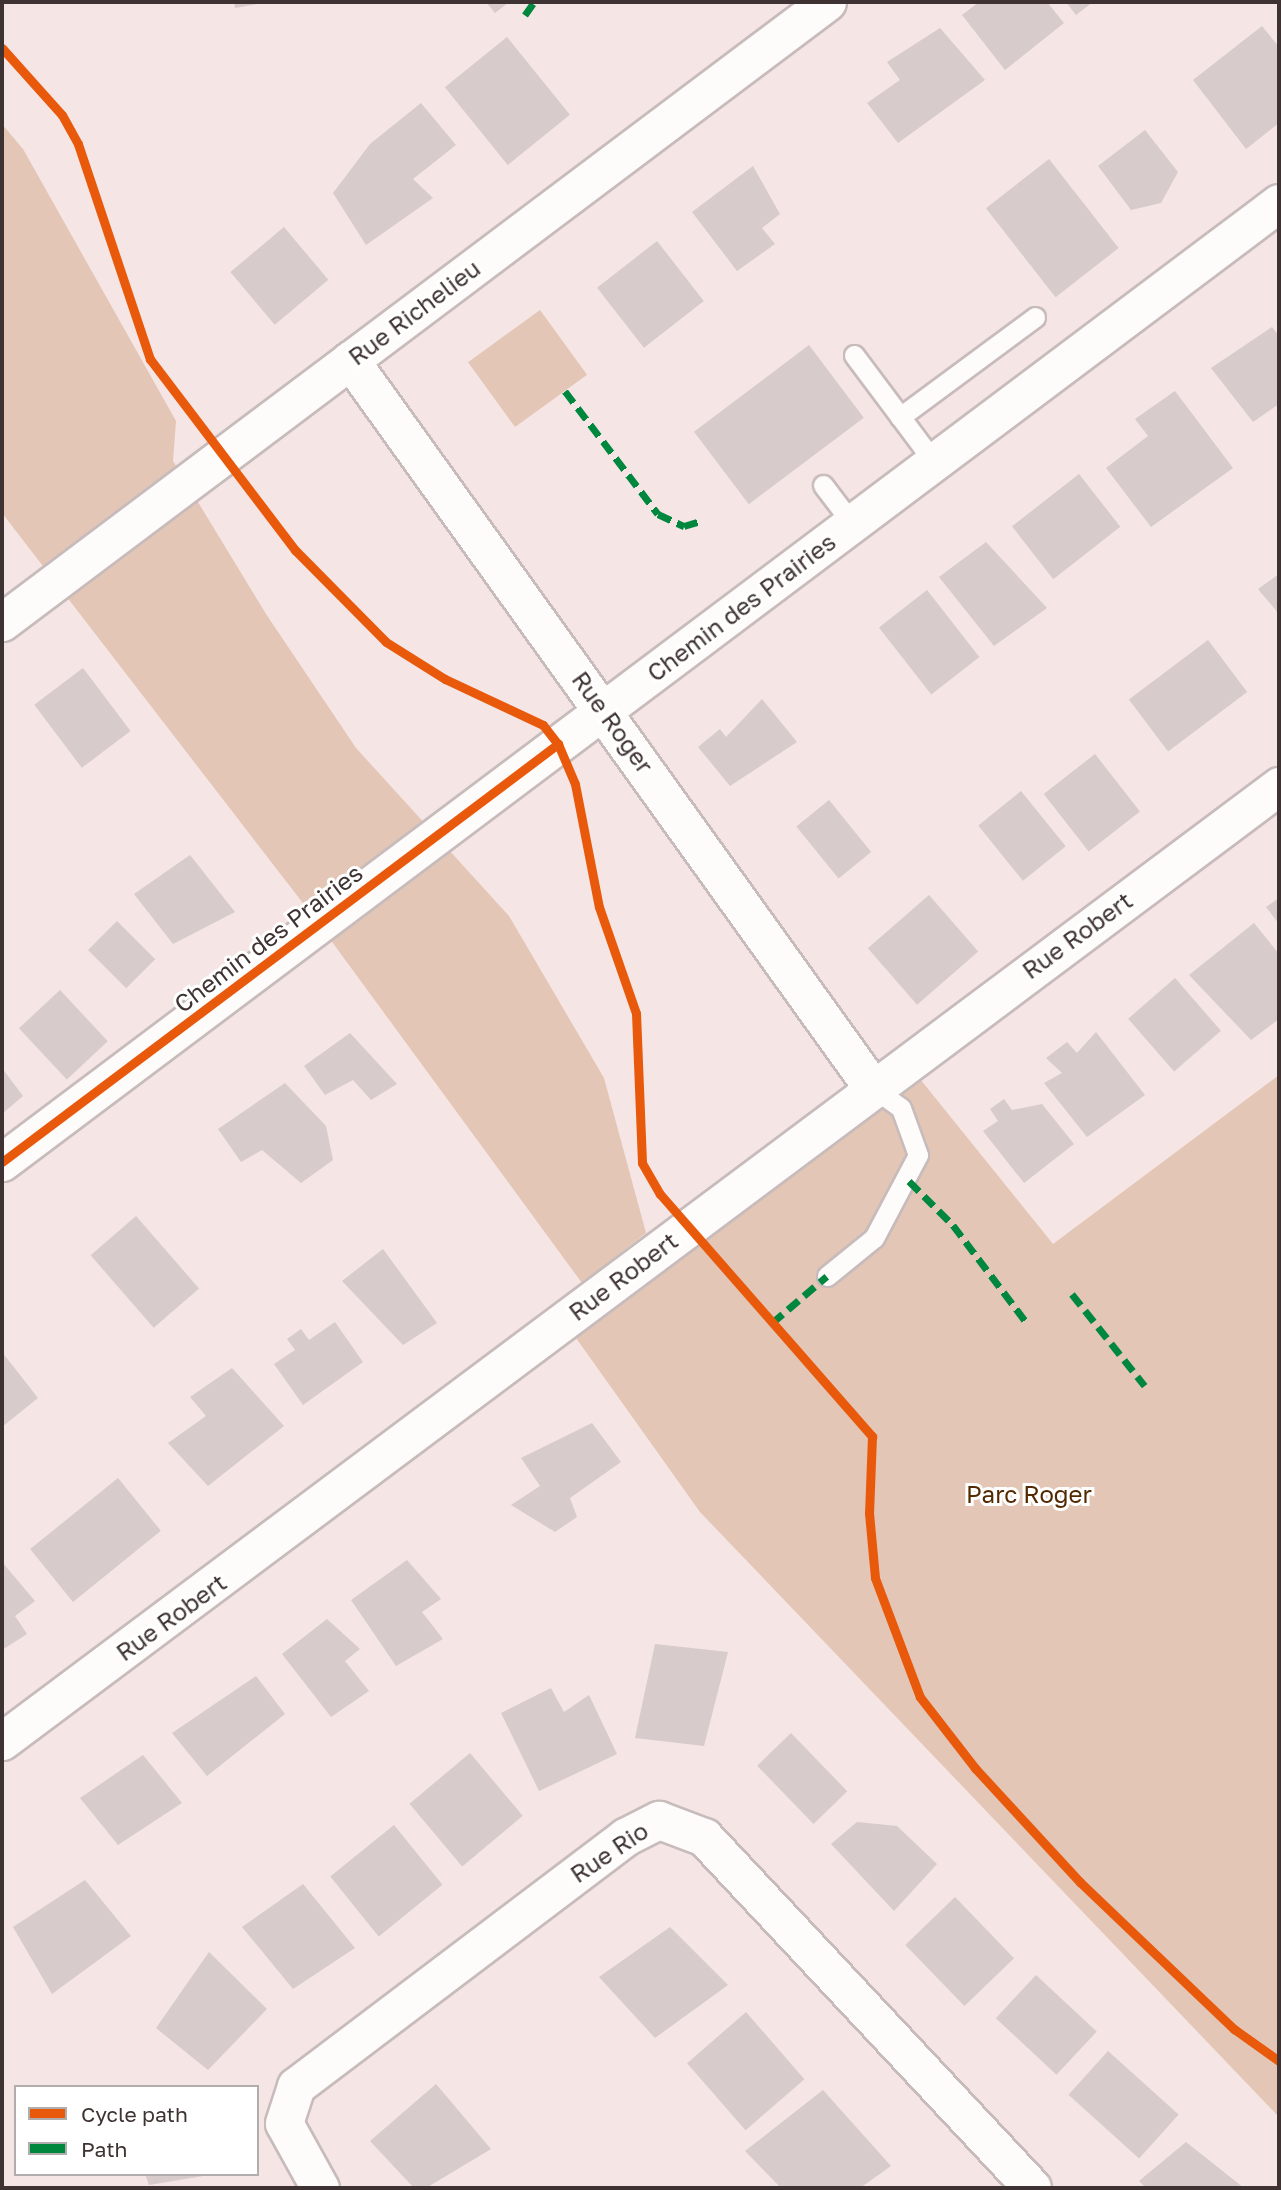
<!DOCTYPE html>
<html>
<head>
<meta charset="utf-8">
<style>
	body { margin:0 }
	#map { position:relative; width:1281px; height:2190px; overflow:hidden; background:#f5e5e4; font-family:"Golos Text",sans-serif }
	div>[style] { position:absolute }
	.green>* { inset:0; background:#e3c6b5; transform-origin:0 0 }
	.building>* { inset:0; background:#d7cbcc; transform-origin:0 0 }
	.roads { filter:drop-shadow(2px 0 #c7bbbb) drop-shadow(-2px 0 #c7bbbb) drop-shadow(0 2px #c7bbbb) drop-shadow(0 -2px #c7bbbb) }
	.service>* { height:19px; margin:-9.5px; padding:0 9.5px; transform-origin:9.5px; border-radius:9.5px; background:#fefbfb }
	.minor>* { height:37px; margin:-18.5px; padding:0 18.5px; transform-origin:18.5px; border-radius:18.5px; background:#fefbfb }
	.quiet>* { height:7px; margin-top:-3.5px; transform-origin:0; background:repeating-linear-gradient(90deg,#00873e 0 14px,transparent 0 21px) }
	.cycleway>* { height:9px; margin:-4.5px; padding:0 4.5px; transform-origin:4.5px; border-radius:4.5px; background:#e8590c }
	span { translate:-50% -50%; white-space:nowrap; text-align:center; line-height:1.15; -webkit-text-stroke:6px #fff; paint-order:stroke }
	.street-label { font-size:24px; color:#3e3332 }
	.park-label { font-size:24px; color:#522900 }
	.frame { position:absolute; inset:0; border:4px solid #3e3332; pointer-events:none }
	.legend { position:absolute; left:14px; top:2085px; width:245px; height:91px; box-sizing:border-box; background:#fff; border:2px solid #b2adad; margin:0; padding:9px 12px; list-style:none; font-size:21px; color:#3e3332 }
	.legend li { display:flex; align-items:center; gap:14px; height:35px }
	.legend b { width:35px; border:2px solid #b2adad }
</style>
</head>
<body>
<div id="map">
	<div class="green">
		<div style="clip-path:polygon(2px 124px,23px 149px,176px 421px,173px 461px,266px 614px,356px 748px,509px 916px,604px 1078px,646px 1233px,582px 1283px,316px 920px,2px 513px)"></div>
		<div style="left:540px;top:310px;width:80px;height:89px;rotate:54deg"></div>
		<div style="clip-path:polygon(1279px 1075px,1279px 2117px,700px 1512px,576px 1338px,920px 1079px,1053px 1244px)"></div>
	</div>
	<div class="building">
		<div style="clip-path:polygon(234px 2px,263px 2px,263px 3px,235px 8px)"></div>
		<div style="clip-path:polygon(486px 2px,509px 2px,495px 13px)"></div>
		<div style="clip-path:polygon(979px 2px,1047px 2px,1064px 23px,1005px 70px,962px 15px)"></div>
		<div style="clip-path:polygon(1066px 2px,1093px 2px,1076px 15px)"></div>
		<div style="clip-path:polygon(1262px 26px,1279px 47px,1279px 123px,1246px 149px,1193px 80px)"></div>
		<div style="clip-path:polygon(940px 28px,985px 80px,898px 143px,867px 103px,900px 80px,887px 62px)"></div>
		<div style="left:507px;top:37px;width:100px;height:80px;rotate:51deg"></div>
		<div style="clip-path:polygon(421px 103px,456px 145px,413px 179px,433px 198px,366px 245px,333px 193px,370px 144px)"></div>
		<div style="clip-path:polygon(1145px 130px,1178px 172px,1161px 203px,1131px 210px,1098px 166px)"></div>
		<div style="left:1049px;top:159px;width:113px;height:80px;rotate:52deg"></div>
		<div style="clip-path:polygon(753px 166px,780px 214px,762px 228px,775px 244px,737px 271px,692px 212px)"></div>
		<div style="left:284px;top:227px;width:69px;height:70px;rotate:50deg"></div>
		<div style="left:657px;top:241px;width:76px;height:76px;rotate:52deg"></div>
		<div style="clip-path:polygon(1272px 327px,1279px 336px,1279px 404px,1253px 422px,1211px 368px)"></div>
		<div style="left:809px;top:345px;width:91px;height:144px;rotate:53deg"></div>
		<div style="clip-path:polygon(1175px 391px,1233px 468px,1151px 527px,1106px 468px,1148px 436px,1135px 419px)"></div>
		<div style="left:1079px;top:474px;width:67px;height:85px;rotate:52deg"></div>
		<div style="clip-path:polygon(986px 542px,1047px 608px,994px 646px,939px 577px)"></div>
		<div style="clip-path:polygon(1279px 574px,1279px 614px,1258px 589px)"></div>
		<div style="left:927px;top:590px;width:85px;height:61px;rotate:52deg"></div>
		<div style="left:1208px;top:640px;width:65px;height:99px;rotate:53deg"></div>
		<div style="left:83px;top:668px;width:79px;height:61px;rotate:53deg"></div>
		<div style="clip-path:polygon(762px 699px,797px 742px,730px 786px,698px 747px,720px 729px,726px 737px)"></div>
		<div style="left:1095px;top:754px;width:73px;height:65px;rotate:52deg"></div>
		<div style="left:1021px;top:791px;width:71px;height:55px;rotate:51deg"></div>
		<div style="left:829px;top:800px;width:67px;height:42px;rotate:51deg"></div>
		<div style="clip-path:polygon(190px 855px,235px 912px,173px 944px,134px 894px)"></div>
		<div style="left:929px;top:895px;width:75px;height:81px;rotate:49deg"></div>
		<div style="clip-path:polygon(1279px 898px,1279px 924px,1266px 907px)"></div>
		<div style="left:117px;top:921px;width:54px;height:41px;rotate:45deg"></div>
		<div style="clip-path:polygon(1254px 923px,1279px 954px,1279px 1019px,1251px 1040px,1189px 975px)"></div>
		<div style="left:1175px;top:978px;width:70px;height:62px;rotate:49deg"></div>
		<div style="left:60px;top:990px;width:70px;height:56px;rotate:47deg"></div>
		<div style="clip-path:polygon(1096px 1032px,1145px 1095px,1087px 1137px,1044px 1083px,1062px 1073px,1046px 1058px,1067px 1042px,1077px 1053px)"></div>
		<div style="clip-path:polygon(350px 1033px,397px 1084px,371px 1100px,353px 1080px,325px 1095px,304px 1066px)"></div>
		<div style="clip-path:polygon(2px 1068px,23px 1096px,2px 1114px)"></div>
		<div style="clip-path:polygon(285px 1083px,326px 1126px,333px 1160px,301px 1183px,262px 1150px,241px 1162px,218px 1129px)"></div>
		<div style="clip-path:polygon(1004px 1099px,1012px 1110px,1042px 1104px,1074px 1144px,1024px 1183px,983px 1131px,998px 1121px,990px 1109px)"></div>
		<div style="left:136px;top:1216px;width:96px;height:60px;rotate:49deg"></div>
		<div style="clip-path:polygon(383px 1249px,437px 1323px,403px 1345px,342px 1281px)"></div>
		<div style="clip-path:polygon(335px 1322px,363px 1362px,303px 1405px,274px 1364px,295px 1350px,287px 1339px,301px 1329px,309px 1340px)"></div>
		<div style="clip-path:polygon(2px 1352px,38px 1398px,2px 1427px)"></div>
		<div style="clip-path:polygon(232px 1368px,284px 1426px,208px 1486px,168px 1443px,206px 1416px,190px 1397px)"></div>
		<div style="clip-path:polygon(592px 1423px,621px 1462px,570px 1498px,577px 1517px,555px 1532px,511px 1505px,540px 1486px,521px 1458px)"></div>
		<div style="left:118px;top:1478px;width:68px;height:113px;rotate:51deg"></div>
		<div style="clip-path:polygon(407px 1560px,441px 1599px,422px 1612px,443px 1639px,396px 1666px,351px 1600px)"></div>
		<div style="clip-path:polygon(2px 1562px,35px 1601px,15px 1616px,27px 1634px,2px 1650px)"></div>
		<div style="clip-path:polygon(327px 1619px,360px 1649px,345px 1661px,369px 1691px,331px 1717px,282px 1654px)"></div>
		<div style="clip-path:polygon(655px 1644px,728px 1652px,704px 1746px,635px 1738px)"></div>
		<div style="clip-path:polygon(256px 1676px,285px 1714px,207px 1776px,172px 1733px)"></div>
		<div style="clip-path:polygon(551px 1688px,564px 1712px,589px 1695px,617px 1754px,539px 1791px,501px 1713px)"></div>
		<div style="left:791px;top:1733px;width:81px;height:47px;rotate:46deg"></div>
		<div style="left:470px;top:1753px;width:82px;height:79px;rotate:50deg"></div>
		<div style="clip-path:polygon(143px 1755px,182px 1803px,118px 1845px,80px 1798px)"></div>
		<div style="clip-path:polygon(857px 1822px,897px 1826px,937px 1864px,894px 1911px,831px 1844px)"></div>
		<div style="left:394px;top:1825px;width:77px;height:82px;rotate:51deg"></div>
		<div style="clip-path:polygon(85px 1880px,131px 1936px,52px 1994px,13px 1927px)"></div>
		<div style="clip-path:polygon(303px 1884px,355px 1948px,293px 1989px,242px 1927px)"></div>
		<div style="left:955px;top:1897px;width:85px;height:69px;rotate:46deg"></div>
		<div style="clip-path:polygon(670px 1927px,728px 1985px,655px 2038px,599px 1977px)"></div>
		<div style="clip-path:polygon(209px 1952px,267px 2009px,208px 2070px,156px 2028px)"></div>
		<div style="left:1036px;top:1975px;width:83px;height:59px;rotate:43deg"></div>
		<div style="left:746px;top:2012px;width:89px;height:78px;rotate:49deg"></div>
		<div style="left:1108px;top:2051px;width:95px;height:59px;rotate:42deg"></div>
		<div style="clip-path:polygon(436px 2084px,491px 2149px,426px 2188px,414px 2188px,370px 2141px)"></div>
		<div style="clip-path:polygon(823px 2090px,891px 2166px,860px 2188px,781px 2188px,745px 2151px)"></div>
		<div style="clip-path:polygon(1186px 2142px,1244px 2188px,1146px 2188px,1139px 2181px)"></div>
		<div style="clip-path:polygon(145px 2174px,203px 2174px,203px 2176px,149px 2185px)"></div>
	</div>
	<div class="roads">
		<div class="service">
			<div style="left:854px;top:355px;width:134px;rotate:53.2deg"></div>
			<div style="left:900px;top:417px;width:168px;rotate:-36.5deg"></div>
			<div style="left:823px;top:485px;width:48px;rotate:52.7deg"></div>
			<div style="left:827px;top:1276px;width:60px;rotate:-39deg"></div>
			<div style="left:874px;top:1238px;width:94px;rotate:-62.1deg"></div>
			<div style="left:918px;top:1155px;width:50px;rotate:-109.9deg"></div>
			<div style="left:901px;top:1108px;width:36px;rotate:-144deg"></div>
		</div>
		<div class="minor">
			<div style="left:350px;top:360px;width:895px;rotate:54.32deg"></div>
			<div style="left:2px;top:622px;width:1032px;rotate:-36.93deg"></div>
			<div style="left:2px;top:1162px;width:1597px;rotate:-36.91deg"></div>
			<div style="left:2px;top:1741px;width:1595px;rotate:-36.79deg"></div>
			<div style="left:320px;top:2188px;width:74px;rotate:-119deg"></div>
			<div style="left:284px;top:2123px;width:39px;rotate:-72deg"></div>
			<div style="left:296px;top:2086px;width:413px;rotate:-37.1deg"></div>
			<div style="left:625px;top:1837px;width:38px;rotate:-27deg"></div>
			<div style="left:659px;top:1820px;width:48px;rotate:20.7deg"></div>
			<div style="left:704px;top:1837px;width:480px;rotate:46.9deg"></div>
		</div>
	</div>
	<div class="quiet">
		<div style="left:525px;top:15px;width:16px;rotate:-55deg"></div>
		<div style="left:565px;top:391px;width:154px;rotate:52.9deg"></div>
		<div style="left:658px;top:514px;width:29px;rotate:25deg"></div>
		<div style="left:684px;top:526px;width:17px;rotate:-17deg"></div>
		<div style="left:909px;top:1181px;width:62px;rotate:45deg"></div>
		<div style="left:953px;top:1225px;width:121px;rotate:53deg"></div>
		<div style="left:1072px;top:1294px;width:117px;rotate:51.6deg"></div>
		<div style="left:772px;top:1323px;width:72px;rotate:-40.5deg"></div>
	</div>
	<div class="cycleway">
		<div style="left:2px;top:48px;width:90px;rotate:48.2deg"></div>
		<div style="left:62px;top:115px;width:33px;rotate:61deg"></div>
		<div style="left:78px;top:144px;width:227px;rotate:71.5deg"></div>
		<div style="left:150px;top:359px;width:240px;rotate:52.8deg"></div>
		<div style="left:295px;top:550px;width:129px;rotate:45.3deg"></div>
		<div style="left:386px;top:642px;width:70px;rotate:32.1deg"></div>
		<div style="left:445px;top:679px;width:108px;rotate:25.1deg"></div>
		<div style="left:543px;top:725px;width:24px;rotate:52deg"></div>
		<div style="left:558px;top:744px;width:43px;rotate:67deg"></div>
		<div style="left:575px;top:784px;width:125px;rotate:79deg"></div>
		<div style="left:599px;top:907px;width:112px;rotate:70.8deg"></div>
		<div style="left:636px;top:1013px;width:150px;rotate:87.7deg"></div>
		<div style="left:642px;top:1163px;width:36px;rotate:60deg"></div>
		<div style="left:660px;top:1194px;width:322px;rotate:48.8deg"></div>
		<div style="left:872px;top:1436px;width:77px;rotate:92.2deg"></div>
		<div style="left:869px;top:1513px;width:65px;rotate:84.7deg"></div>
		<div style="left:875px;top:1578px;width:127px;rotate:69.3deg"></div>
		<div style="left:920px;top:1697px;width:90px;rotate:52.2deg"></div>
		<div style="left:975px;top:1768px;width:155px;rotate:47.4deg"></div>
		<div style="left:1080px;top:1882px;width:213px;rotate:43.7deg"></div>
		<div style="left:1234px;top:2029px;width:55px;rotate:35.4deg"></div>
		<div style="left:2px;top:1162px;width:696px;rotate:-36.94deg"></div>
	</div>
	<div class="street-label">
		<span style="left:414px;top:312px;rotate:-37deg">Rue Richelieu</span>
		<span style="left:741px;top:607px;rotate:-37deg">Chemin des Prairies</span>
		<span style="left:613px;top:722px;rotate:54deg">Rue Roger</span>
		<span style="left:1077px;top:935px;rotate:-36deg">Rue Robert</span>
		<span style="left:268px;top:938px;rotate:-37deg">Chemin des Prairies</span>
		<span style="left:623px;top:1276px;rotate:-37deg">Rue Robert</span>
		<span style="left:171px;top:1617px;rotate:-36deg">Rue Robert</span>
		<span style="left:609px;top:1852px;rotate:-34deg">Rue Rio</span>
	</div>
	<div class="park-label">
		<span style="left:1029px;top:1494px">Parc Roger</span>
	</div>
	<div class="frame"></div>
	<ul class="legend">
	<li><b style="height:9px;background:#e8590c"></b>Cycle path</li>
	<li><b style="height:9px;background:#00873e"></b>Path</li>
	</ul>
</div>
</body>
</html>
